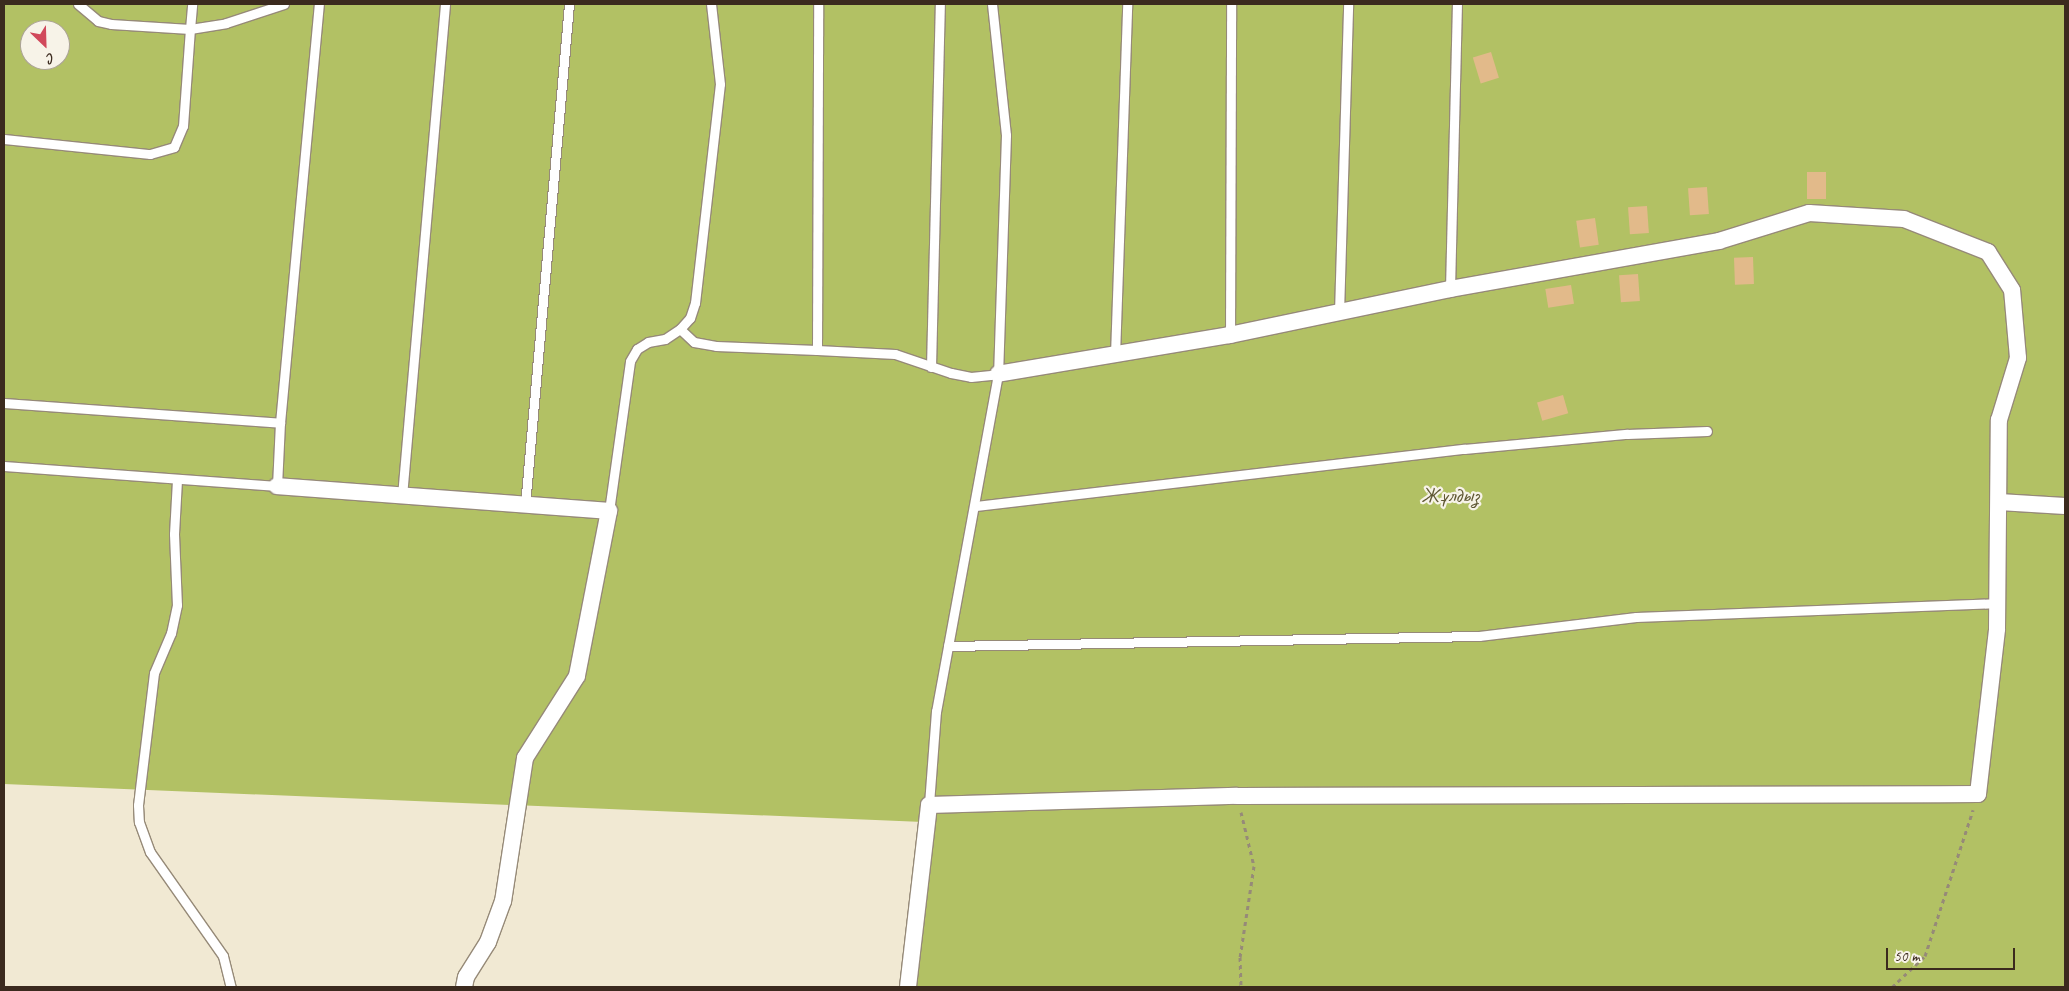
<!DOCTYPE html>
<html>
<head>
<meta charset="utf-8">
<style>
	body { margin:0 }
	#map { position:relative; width:2069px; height:991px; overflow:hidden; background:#f1e9d3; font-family:Caveat,sans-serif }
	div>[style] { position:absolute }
	.green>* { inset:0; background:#b2c164 }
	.building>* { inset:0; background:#e2ba8a; transform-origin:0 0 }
	.path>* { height:3px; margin-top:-1.5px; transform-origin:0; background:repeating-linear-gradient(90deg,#968a78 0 4px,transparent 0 8px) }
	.roads { filter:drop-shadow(1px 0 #968a78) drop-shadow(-1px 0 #968a78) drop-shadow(0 1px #968a78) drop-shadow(0 -1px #968a78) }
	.service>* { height:9px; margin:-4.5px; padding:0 4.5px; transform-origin:4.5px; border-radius:4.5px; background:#fff }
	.minor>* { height:16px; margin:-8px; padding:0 8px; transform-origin:8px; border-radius:8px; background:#fff }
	span { translate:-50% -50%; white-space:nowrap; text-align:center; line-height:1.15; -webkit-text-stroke:4.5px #f7f3e8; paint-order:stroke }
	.park-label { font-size:21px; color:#5f5733 }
	.frame { position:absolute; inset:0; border:5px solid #3b2a1e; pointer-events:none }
	.north { position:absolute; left:20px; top:20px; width:50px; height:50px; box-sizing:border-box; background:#f7f3e8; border:1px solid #aca397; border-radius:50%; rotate:156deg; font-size:14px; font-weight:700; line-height:20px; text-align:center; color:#3b2a1e }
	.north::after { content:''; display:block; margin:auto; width:18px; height:22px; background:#d1495b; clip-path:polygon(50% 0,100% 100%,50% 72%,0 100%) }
	.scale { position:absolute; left:1886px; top:948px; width:129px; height:22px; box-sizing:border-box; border:2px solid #3b2a1e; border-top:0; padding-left:6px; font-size:15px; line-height:18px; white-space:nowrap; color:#3b2a1e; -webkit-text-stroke:4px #f7f3e8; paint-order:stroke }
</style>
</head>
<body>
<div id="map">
	<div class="green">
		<div style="clip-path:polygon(evenodd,4px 4px,2065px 4px,2065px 987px,915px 987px,923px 822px,4px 784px,4px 4px,30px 30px,60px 30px,60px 60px,30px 60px,30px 30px)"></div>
	</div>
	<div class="building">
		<div style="left:1491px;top:52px;width:27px;height:19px;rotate:73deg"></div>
		<div style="left:1807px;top:172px;width:19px;height:27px"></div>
		<div style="left:1707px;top:187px;width:27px;height:19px;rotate:86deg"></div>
		<div style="left:1647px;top:206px;width:27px;height:19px;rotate:86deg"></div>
		<div style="left:1595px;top:218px;width:27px;height:19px;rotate:82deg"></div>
		<div style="left:1753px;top:257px;width:27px;height:19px;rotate:88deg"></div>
		<div style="left:1638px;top:274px;width:27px;height:19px;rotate:86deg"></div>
		<div style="left:1571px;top:285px;width:19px;height:26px;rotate:81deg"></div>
		<div style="left:1563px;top:395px;width:19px;height:27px;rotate:74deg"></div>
	</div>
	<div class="path">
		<div style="left:1241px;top:812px;width:56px;rotate:76.5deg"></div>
		<div style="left:1254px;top:866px;width:92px;rotate:98.7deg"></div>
		<div style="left:1240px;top:957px;width:30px;rotate:88deg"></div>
		<div style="left:1892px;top:987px;width:45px;rotate:-43.2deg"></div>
		<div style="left:1925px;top:956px;width:154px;rotate:-71.8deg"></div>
	</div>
	<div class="roads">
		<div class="service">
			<div style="left:78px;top:4px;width:26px;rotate:40deg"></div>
			<div style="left:98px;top:21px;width:13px;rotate:13deg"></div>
			<div style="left:111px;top:24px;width:79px;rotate:3.6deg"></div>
			<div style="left:190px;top:29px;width:25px;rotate:-85deg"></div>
			<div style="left:992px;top:4px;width:132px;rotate:83.9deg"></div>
			<div style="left:1006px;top:135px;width:239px;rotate:91.9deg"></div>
			<div style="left:4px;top:139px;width:147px;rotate:5.9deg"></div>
			<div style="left:150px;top:154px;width:25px;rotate:-16deg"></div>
			<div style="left:174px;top:147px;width:23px;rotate:-67deg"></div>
			<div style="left:183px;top:126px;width:97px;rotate:-85.9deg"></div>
			<div style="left:190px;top:29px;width:36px;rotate:-9deg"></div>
			<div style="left:226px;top:23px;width:61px;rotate:-18.1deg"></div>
			<div style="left:1450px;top:289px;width:285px;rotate:-88.6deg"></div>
			<div style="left:1339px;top:313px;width:309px;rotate:-88.3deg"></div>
			<div style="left:680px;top:329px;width:19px;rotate:43deg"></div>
			<div style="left:694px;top:342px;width:22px;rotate:10deg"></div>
			<div style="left:716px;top:346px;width:101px;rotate:2.3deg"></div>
			<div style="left:817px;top:350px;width:346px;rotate:-89.8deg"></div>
			<div style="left:1230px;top:335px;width:331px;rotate:-89.8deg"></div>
			<div style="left:817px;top:350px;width:78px;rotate:2.9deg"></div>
			<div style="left:895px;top:354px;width:59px;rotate:18.7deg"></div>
			<div style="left:951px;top:373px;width:20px;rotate:11deg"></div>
			<div style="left:971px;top:377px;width:27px;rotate:-6deg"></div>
			<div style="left:998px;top:374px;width:343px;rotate:100.4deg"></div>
			<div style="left:936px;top:711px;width:94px;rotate:94.3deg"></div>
			<div style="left:1115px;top:355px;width:351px;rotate:-88deg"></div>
			<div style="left:931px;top:367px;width:363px;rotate:-88.6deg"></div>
			<div style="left:4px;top:403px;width:277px;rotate:4.1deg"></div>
			<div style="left:280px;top:423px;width:421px;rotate:-84.7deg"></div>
			<div style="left:4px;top:466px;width:274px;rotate:4.2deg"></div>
			<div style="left:277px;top:486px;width:63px;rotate:-87.3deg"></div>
			<div style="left:177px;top:480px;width:54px;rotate:93.2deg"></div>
			<div style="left:174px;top:534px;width:71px;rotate:87.6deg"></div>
			<div style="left:177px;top:605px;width:29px;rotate:102deg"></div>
			<div style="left:171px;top:633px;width:43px;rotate:113deg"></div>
			<div style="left:154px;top:673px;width:133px;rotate:96.9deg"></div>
			<div style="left:138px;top:805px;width:17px;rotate:87deg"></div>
			<div style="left:139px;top:822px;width:32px;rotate:70deg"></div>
			<div style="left:150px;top:852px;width:127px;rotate:54.9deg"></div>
			<div style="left:223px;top:956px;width:32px;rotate:76deg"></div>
			<div style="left:402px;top:496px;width:494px;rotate:-85deg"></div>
			<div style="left:525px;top:506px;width:504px;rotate:-84.99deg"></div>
			<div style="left:976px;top:506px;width:491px;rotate:-6.7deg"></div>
			<div style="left:1464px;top:449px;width:164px;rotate:-5.3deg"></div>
			<div style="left:1627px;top:434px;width:80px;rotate:-2.1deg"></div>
			<div style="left:609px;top:511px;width:151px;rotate:-82deg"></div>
			<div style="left:630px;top:361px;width:14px;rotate:-60deg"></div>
			<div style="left:637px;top:349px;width:13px;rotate:-32deg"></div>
			<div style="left:648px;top:342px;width:17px;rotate:-10deg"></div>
			<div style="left:665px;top:339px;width:18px;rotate:-34deg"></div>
			<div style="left:680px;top:329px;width:15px;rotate:-48deg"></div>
			<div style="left:690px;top:318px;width:16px;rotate:-72deg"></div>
			<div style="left:695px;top:303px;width:220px;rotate:-83.5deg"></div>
			<div style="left:720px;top:84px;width:81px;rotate:-96.4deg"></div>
			<div style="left:948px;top:646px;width:531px;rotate:-1.08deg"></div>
			<div style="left:1479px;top:636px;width:158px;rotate:-6.9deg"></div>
			<div style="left:1636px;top:617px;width:362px;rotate:-2.2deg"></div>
		</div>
		<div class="minor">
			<div style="left:277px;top:486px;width:333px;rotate:4.3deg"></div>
			<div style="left:609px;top:511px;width:168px;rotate:101deg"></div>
			<div style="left:577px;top:676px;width:97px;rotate:122.4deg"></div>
			<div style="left:525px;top:758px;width:145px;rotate:98.7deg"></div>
			<div style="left:503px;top:901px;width:44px;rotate:110.1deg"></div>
			<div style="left:488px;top:942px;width:41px;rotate:122.2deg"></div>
			<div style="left:466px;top:977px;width:10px;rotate:101deg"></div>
			<div style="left:1999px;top:502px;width:66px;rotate:3.5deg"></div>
			<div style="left:908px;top:987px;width:183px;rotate:-83.4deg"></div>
			<div style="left:929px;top:805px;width:308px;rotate:-1.7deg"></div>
			<div style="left:1237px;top:796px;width:741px;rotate:-0.15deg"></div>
			<div style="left:1978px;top:794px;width:166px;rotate:-83.4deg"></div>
			<div style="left:1997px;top:629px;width:209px;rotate:-89.5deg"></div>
			<div style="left:1999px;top:420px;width:65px;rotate:-73deg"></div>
			<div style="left:2018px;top:358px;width:68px;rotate:-95deg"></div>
			<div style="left:2012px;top:290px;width:45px;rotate:-122.3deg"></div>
			<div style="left:1988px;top:252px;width:90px;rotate:-158.6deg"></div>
			<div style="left:1904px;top:219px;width:95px;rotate:-176.4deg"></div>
			<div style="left:1809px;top:213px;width:94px;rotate:162.7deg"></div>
			<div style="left:1719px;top:241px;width:273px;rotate:169.9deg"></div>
			<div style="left:1450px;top:289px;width:225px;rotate:168.2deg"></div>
			<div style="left:1230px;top:335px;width:235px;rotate:170.5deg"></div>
		</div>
	</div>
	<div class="park-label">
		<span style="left:1450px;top:495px">Жұлдыз</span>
	</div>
	<div class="frame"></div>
	<div class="north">С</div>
	<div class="scale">50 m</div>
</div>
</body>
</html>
